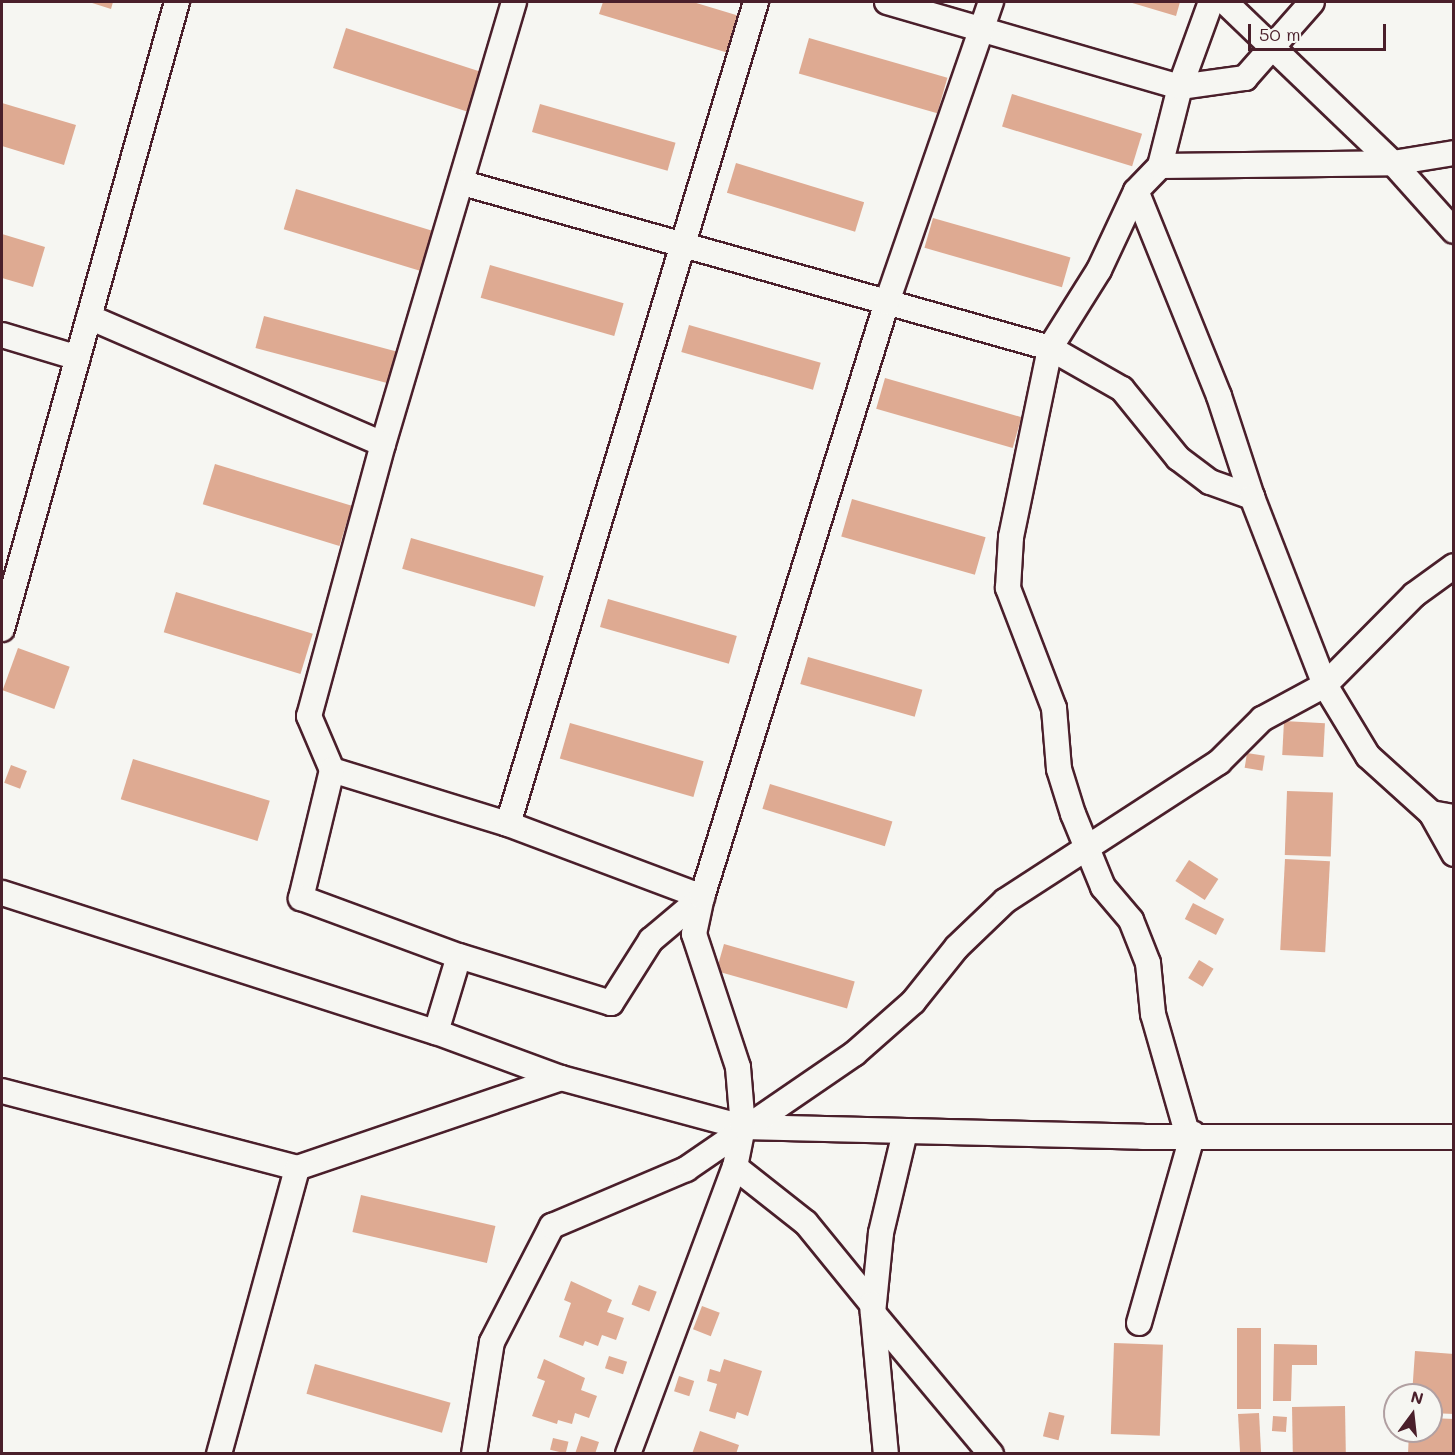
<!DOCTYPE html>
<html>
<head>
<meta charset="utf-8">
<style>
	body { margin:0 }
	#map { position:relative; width:1455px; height:1455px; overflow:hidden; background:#f6f6f2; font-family:Mali,sans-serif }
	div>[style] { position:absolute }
	.building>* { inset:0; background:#deaa92; transform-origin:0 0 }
	.roads { filter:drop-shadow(2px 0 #4a1f2b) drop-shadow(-2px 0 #4a1f2b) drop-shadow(0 2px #4a1f2b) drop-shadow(0 -2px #4a1f2b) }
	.minor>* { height:24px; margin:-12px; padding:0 12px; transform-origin:12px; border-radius:12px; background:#f6f6f2 }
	span { translate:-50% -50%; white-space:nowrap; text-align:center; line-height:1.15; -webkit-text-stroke:5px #f6f6f2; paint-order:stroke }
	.frame { position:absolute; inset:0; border:3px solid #4a1f2b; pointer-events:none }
	.north { position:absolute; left:1383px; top:1383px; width:60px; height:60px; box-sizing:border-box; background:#f6f6f2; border:2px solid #b1a0a2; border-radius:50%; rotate:15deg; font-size:16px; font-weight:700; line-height:24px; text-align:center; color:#4a1f2b }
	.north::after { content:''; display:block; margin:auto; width:21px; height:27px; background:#4a1f2b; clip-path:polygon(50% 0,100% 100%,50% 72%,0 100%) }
	.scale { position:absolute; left:1248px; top:24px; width:138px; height:27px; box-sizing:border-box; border:3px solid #4a1f2b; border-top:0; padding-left:8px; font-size:18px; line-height:21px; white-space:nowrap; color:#4a1f2b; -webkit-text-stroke:4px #f6f6f2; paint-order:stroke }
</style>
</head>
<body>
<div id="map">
	<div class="building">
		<div style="clip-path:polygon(89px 2px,113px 2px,111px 9px)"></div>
		<div style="clip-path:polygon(603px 2px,693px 2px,746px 18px,735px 55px,599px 14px)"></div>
		<div style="clip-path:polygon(1129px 2px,1180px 2px,1176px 16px)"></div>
		<div style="left:346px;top:28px;width:144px;height:42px;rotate:18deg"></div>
		<div style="left:809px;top:38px;width:144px;height:37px;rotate:16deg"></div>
		<div style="left:1012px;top:94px;width:136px;height:34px;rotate:17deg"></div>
		<div style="clip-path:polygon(2px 103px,76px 125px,64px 165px,2px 146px)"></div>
		<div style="left:540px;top:104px;width:141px;height:29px;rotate:16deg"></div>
		<div style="left:736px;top:163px;width:134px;height:31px;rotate:17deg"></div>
		<div style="left:296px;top:189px;width:145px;height:42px;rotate:17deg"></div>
		<div style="left:933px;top:218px;width:143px;height:31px;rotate:16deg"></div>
		<div style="clip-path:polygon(2px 234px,45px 247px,33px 287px,2px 278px)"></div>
		<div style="left:490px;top:265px;width:139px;height:34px;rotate:16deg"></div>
		<div style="left:264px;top:316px;width:141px;height:33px;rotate:15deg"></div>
		<div style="left:689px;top:325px;width:137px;height:28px;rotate:16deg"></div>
		<div style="left:885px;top:378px;width:142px;height:32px;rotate:16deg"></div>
		<div style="left:215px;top:464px;width:143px;height:42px;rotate:17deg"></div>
		<div style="left:852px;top:499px;width:139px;height:39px;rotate:16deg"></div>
		<div style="left:411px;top:538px;width:138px;height:32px;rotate:16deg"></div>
		<div style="left:176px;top:592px;width:143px;height:42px;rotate:17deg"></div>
		<div style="left:608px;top:599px;width:134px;height:29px;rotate:16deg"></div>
		<div style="left:18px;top:648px;width:55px;height:45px;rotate:20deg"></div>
		<div style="left:808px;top:657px;width:119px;height:28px;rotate:16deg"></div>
		<div style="left:1284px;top:721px;width:41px;height:34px;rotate:3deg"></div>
		<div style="left:570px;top:723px;width:139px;height:37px;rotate:16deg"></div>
		<div style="left:1247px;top:753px;width:18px;height:15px;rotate:9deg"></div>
		<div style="left:133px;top:759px;width:143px;height:42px;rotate:17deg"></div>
		<div style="left:11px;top:765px;width:17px;height:19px;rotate:21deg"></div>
		<div style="left:770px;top:784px;width:128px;height:26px;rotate:17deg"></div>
		<div style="left:1287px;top:791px;width:46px;height:64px;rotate:2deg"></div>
		<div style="left:1285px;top:859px;width:45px;height:91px;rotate:3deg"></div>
		<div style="left:1189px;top:860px;width:35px;height:25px;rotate:33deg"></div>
		<div style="left:1193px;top:903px;width:35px;height:18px;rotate:27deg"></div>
		<div style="left:724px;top:944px;width:136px;height:28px;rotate:16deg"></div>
		<div style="left:1199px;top:960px;width:17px;height:21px;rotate:31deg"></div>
		<div style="left:361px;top:1195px;width:138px;height:38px;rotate:13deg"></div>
		<div style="clip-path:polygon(571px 1281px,612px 1300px,607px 1312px,624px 1318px,616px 1340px,602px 1335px,598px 1346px,585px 1341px,583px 1346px,559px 1337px,571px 1303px,564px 1300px)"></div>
		<div style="left:639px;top:1285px;width:19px;height:21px;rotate:21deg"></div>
		<div style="left:702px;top:1306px;width:19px;height:25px;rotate:21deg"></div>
		<div style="left:1237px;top:1328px;width:24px;height:81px"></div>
		<div style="left:1114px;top:1343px;width:49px;height:91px;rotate:2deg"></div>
		<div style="clip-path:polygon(1274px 1344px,1317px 1345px,1317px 1365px,1292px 1365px,1291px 1401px,1273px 1401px)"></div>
		<div style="clip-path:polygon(1415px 1351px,1454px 1354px,1454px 1414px,1431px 1413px,1431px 1395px,1412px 1395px)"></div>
		<div style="left:609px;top:1356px;width:19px;height:13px;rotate:18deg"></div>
		<div style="clip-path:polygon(544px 1359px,585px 1378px,581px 1390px,597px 1396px,589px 1418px,575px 1413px,572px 1424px,558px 1420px,557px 1424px,532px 1416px,545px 1381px,537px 1378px)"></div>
		<div style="clip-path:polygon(724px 1359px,762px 1371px,748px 1416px,737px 1412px,735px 1419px,709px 1411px,717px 1384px,707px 1381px,710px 1369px,720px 1372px)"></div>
		<div style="left:315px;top:1364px;width:141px;height:31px;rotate:16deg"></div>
		<div style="left:679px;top:1376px;width:16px;height:16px;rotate:18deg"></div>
		<div style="left:1345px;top:1406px;width:47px;height:53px;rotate:89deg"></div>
		<div style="left:1049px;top:1412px;width:16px;height:25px;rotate:14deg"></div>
		<div style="left:1259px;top:1413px;width:41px;height:21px;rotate:87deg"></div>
		<div style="left:1273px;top:1416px;width:14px;height:15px;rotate:4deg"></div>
		<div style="clip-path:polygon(1431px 1418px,1454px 1419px,1454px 1454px,1408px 1454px,1409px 1431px,1431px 1431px)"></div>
		<div style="clip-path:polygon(700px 1431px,739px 1445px,736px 1454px,692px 1454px)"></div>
		<div style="clip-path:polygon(581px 1436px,599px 1442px,595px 1454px,575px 1454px)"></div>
		<div style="left:553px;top:1438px;width:16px;height:12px;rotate:14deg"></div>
	</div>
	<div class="roads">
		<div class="minor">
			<div style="left:514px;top:2px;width:461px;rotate:106.5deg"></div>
			<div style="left:383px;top:444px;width:282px;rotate:105.2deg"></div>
			<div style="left:309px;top:716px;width:59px;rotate:66.9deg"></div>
			<div style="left:332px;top:770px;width:184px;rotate:17.1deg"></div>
			<div style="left:508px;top:824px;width:207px;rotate:20.6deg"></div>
			<div style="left:887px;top:2px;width:305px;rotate:16.2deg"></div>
			<div style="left:1180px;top:87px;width:66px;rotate:-7.9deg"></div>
			<div style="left:1245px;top:78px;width:101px;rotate:-48.6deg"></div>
			<div style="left:1225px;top:2px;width:233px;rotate:43.8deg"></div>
			<div style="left:1393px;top:163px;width:91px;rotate:48.1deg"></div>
			<div style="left:1160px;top:166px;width:233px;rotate:-0.7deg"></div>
			<div style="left:1393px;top:163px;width:62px;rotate:-9.3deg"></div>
			<div style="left:463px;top:183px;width:610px;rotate:15.7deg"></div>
			<div style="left:1050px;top:348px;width:83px;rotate:29.7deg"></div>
			<div style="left:1122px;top:389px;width:89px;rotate:50.9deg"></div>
			<div style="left:1178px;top:458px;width:40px;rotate:37deg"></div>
			<div style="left:1210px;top:482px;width:45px;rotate:19.7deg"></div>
			<div style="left:1252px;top:497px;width:106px;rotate:-108.1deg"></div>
			<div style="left:1219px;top:396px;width:221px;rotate:-112deg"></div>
			<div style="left:89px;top:317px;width:320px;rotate:23.4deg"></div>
			<div style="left:2px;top:335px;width:79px;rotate:16.8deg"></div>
			<div style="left:1252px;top:497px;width:202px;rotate:68.8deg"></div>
			<div style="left:1325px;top:685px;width:83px;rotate:58.8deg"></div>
			<div style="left:1368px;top:756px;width:85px;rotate:42.1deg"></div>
			<div style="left:1431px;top:813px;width:23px;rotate:10deg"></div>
			<div style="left:2px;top:629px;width:651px;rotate:-74.41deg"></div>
			<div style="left:332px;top:770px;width:132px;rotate:103.6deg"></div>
			<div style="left:301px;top:898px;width:168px;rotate:20.2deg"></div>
			<div style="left:459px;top:956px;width:159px;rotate:17.2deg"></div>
			<div style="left:611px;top:1003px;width:75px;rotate:-57.6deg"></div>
			<div style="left:651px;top:940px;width:67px;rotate:-40.1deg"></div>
			<div style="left:1431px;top:813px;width:47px;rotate:60.7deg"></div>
			<div style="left:508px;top:824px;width:859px;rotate:-73.21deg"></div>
			<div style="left:2px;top:893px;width:456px;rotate:17.8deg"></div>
			<div style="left:436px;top:1032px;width:133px;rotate:20.2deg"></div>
			<div style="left:561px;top:1078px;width:188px;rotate:15.1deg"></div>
			<div style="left:743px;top:1127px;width:400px;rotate:1.4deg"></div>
			<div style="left:1143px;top:1137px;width:311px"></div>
			<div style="left:436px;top:1032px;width:79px;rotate:-73.2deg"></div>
			<div style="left:2px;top:1091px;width:305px;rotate:14.6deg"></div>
			<div style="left:297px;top:1168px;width:279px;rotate:-18.8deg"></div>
			<div style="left:905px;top:1132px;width:104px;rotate:103.4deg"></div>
			<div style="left:881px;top:1233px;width:80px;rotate:95.7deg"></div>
			<div style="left:873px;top:1313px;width:184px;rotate:50.1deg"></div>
			<div style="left:1190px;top:1143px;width:134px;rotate:-106deg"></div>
			<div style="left:1153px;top:1014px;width:51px;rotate:-95.6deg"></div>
			<div style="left:1148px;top:963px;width:46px;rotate:-111.6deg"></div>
			<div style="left:1131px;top:920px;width:43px;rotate:-130.3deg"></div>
			<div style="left:1103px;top:887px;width:79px;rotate:-112.3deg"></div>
			<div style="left:1073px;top:814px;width:47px;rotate:-107.3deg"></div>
			<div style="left:1059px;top:769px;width:61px;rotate:-94.7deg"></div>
			<div style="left:1054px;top:708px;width:129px;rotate:-111deg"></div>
			<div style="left:1008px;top:588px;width:51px;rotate:-86.6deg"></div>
			<div style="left:1011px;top:537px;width:193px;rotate:-78.3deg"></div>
			<div style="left:1050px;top:348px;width:92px;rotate:-57.9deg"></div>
			<div style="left:1099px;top:270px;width:87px;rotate:-64.9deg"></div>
			<div style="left:1136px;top:191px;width:35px;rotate:-46deg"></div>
			<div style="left:1160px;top:166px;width:81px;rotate:-75.8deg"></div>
			<div style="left:1180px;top:87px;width:90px;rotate:-70deg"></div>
			<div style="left:735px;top:1167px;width:90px;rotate:38.3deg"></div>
			<div style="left:806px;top:1223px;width:104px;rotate:50.8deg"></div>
			<div style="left:872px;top:1304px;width:151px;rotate:84.7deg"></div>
			<div style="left:1139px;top:1323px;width:197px;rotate:-74.1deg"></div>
			<div style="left:219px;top:1454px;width:296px;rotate:-74.7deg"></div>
			<div style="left:474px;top:1454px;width:113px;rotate:-80.9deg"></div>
			<div style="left:492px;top:1342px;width:131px;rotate:-62.7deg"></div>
			<div style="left:552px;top:1226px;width:146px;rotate:-23deg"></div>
			<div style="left:686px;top:1169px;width:204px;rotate:-34.4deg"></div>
			<div style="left:854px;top:1054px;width:79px;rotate:-41.4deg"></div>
			<div style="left:913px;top:1002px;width:70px;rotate:-51.3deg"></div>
			<div style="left:957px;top:947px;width:66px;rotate:-43.8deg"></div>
			<div style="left:1005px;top:901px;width:255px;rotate:-33deg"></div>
			<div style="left:1219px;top:762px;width:61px;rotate:-45deg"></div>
			<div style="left:1262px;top:719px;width:72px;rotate:-28.4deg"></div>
			<div style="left:1325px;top:685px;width:127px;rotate:-45.3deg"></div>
			<div style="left:1414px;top:595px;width:49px;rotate:-35.9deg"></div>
			<div style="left:628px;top:1454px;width:306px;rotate:-69.6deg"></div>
			<div style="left:735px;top:1167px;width:41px;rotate:-78.7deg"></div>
			<div style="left:743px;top:1127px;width:60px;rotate:-94.8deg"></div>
			<div style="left:738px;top:1067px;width:140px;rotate:-108.3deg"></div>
			<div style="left:694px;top:934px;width:38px;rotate:-78deg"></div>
			<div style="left:702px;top:897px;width:623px;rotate:-72.73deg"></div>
			<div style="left:887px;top:302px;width:318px;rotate:-70.9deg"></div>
		</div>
	</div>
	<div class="frame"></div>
	<div class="north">N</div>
	<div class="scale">50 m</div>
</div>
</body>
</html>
